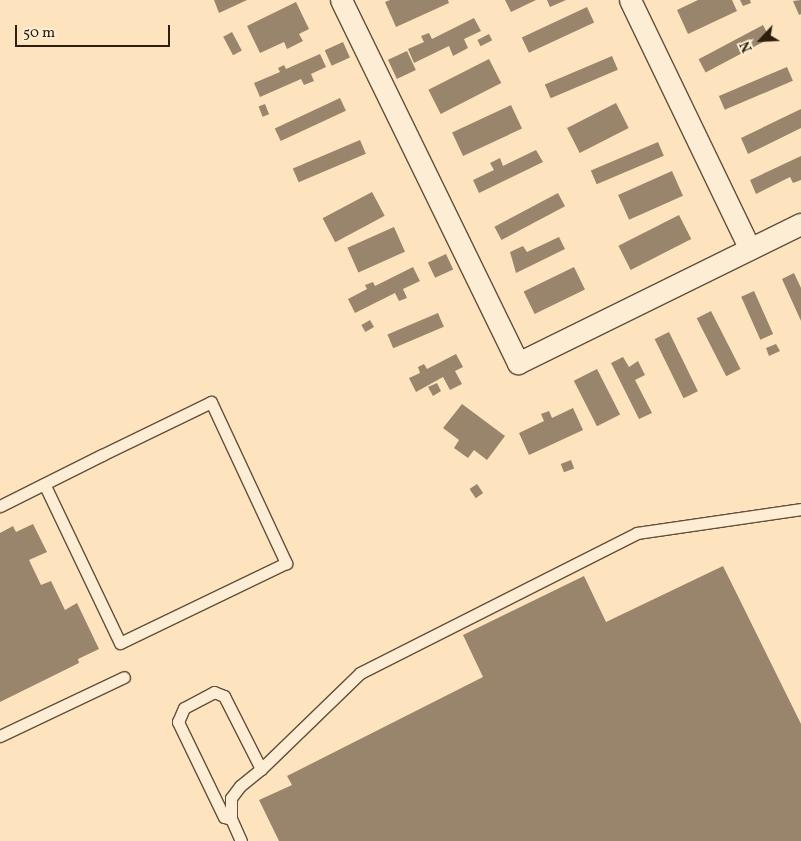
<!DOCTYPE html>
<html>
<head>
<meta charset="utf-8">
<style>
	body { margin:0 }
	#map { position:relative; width:801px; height:841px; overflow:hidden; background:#fde4bf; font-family:Vollkorn,serif }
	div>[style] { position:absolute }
	.building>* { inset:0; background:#99856b; transform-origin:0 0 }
	.roads { filter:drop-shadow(1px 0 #61503b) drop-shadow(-1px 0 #61503b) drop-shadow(0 1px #61503b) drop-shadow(0 -1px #61503b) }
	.service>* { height:11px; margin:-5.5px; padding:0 5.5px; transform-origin:5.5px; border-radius:5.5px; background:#feedd5 }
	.minor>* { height:21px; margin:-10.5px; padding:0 10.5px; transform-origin:10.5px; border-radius:10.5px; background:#feedd5 }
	span { translate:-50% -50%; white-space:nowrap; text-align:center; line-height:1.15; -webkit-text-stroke:5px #feedd5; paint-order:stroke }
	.north { position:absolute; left:736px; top:15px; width:50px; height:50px; -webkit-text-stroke:4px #feedd5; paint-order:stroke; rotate:245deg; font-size:14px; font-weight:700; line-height:20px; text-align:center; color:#2d1f0f }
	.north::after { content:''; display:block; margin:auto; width:18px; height:22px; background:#2d1f0f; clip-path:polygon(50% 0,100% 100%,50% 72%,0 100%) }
	.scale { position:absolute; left:15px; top:25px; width:155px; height:22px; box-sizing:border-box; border:2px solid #2d1f0f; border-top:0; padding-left:6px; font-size:15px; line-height:18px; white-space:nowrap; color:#2d1f0f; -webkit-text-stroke:4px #feedd5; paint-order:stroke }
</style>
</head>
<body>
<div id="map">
	<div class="building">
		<div style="clip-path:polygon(214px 0,247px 0,219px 13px)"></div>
		<div style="clip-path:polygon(390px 0,448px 0,449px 3px,396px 27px,385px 2px)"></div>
		<div style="clip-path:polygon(505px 0,536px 0,511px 12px)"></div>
		<div style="clip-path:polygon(547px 0,566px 0,550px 7px)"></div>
		<div style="clip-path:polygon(698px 0,732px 0,737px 11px,688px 34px,677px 10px)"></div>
		<div style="clip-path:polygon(740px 0,750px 0,751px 3px,743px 6px)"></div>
		<div style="clip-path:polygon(801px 0,801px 14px,799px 15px,793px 1px)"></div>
		<div style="clip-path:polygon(296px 2px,309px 29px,299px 34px,303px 41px,287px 49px,284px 42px,260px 53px,247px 26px)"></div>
		<div style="left:587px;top:7px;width:17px;height:72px;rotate:65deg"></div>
		<div style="clip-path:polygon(474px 18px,481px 31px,464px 39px,468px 48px,453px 56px,449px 46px,414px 63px,408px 49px,424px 42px,421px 36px,429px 33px,432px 39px)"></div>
		<div style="left:763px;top:25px;width:15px;height:73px;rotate:62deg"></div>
		<div style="left:232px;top:32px;width:21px;height:10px;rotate:62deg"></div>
		<div style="left:489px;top:34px;width:7px;height:13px;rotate:63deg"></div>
		<div style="left:343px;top:42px;width:17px;height:20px;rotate:66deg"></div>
		<div style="left:407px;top:51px;width:21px;height:21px;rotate:65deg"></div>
		<div style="clip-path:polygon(320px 54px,326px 67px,311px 74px,314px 81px,304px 85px,301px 79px,260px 97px,254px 83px,280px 72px,278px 68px,284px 65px,286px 69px)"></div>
		<div style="left:612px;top:56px;width:15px;height:73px;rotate:67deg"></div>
		<div style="left:489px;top:59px;width:27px;height:68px;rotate:63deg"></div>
		<div style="left:787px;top:67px;width:15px;height:74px;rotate:67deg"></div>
		<div style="left:340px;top:98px;width:14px;height:72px;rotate:65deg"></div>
		<div style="left:616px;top:103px;width:28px;height:55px;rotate:63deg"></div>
		<div style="left:265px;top:104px;width:11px;height:7px;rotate:68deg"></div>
		<div style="left:511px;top:105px;width:26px;height:65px;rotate:65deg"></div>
		<div style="clip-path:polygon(801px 109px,801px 128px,748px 154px,741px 138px)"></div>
		<div style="left:360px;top:140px;width:15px;height:73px;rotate:67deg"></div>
		<div style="left:658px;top:142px;width:15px;height:73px;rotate:67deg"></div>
		<div style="clip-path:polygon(536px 150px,543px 162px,479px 193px,473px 180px,494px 170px,490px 163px,500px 158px,503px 166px)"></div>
		<div style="clip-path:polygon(801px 156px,801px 180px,793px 183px,790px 177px,756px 194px,750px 180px)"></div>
		<div style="left:672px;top:171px;width:27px;height:59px;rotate:66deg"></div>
		<div style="left:372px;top:192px;width:27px;height:56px;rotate:62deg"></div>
		<div style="left:558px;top:193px;width:15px;height:72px;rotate:62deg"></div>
		<div style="left:679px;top:215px;width:27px;height:68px;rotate:63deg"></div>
		<div style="left:394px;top:227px;width:27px;height:51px;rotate:66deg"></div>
		<div style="clip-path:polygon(559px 237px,565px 249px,516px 273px,510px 252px,523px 246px,527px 252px)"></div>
		<div style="left:446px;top:254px;width:17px;height:20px;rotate:65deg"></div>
		<div style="clip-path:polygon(413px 267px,420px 281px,403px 289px,407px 298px,399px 301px,395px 293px,355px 313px,348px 299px,367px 289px,365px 285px,373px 282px,375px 286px)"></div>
		<div style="left:574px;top:267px;width:25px;height:56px;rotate:64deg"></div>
		<div style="clip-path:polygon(794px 273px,801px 288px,801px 321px,782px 279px)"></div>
		<div style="left:754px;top:291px;width:47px;height:14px;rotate:66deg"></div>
		<div style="left:711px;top:311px;width:65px;height:16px;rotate:63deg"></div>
		<div style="left:438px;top:313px;width:15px;height:55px;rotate:67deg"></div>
		<div style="left:370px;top:320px;width:8px;height:10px;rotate:60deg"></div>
		<div style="left:669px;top:332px;width:66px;height:16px;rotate:64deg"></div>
		<div style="clip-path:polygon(776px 344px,780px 351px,769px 356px,766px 348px)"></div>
		<div style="clip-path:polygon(456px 354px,463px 367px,455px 371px,462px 384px,450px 390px,443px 377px,416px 392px,409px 378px,420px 373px,418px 367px,424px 364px,427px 369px)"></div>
		<div style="clip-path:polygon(623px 357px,629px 367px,638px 361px,645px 375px,635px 380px,652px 413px,639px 419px,611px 363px)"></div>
		<div style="left:597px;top:369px;width:51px;height:26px;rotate:63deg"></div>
		<div style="clip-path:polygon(437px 383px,441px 391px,433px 396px,428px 387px)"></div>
		<div style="clip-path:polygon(462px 404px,505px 436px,487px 460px,474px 450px,468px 458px,454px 448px,459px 440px,443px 428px)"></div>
		<div style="clip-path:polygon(573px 408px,583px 430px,529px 455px,519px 433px,544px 421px,541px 414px,549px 411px,552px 418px)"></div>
		<div style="left:571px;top:460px;width:9px;height:11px;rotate:69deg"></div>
		<div style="left:477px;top:484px;width:11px;height:9px;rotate:56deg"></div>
		<div style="clip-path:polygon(33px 524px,47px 552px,29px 560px,41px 585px,51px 581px,65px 610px,77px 603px,99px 649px,78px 659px,79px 663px,0 702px,0 533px,13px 526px,16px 532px)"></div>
		<div style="clip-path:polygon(723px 566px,801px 724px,801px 841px,279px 841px,259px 800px,292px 785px,287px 776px,483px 677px,463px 635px,584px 576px,606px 622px)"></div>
	</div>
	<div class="roads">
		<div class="service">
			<div style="left:0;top:506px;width:114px;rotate:-26.6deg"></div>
			<div style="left:102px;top:455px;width:121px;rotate:-25.9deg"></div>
			<div style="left:211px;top:402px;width:178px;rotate:65deg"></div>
			<div style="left:286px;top:563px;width:184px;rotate:154.3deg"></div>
			<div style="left:120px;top:643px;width:176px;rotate:-115.5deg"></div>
			<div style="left:0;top:736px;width:137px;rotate:-25.4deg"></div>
			<div style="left:231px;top:819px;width:21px;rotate:-90deg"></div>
			<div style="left:231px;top:798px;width:15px;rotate:-53deg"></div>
			<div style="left:240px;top:786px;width:27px;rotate:-39deg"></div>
			<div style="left:241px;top:841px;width:24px;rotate:-114deg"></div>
			<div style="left:231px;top:819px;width:7px;rotate:-164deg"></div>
			<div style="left:224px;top:817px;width:106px;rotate:-115.8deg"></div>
			<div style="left:178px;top:722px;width:15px;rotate:-67deg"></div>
			<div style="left:184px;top:708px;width:34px;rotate:-28deg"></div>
			<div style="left:214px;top:692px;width:11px;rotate:22deg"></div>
			<div style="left:224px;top:696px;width:82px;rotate:63.1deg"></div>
			<div style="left:261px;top:769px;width:138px;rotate:-44.1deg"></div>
			<div style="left:360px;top:673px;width:310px;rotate:-26.8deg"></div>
			<div style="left:637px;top:533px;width:166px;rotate:-8.3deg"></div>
		</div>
		<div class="minor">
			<div style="left:341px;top:0;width:404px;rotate:64deg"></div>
			<div style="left:518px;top:363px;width:315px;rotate:-26.2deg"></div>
			<div style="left:630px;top:0;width:276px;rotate:64.3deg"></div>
		</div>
	</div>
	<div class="north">N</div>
	<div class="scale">50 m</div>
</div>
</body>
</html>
